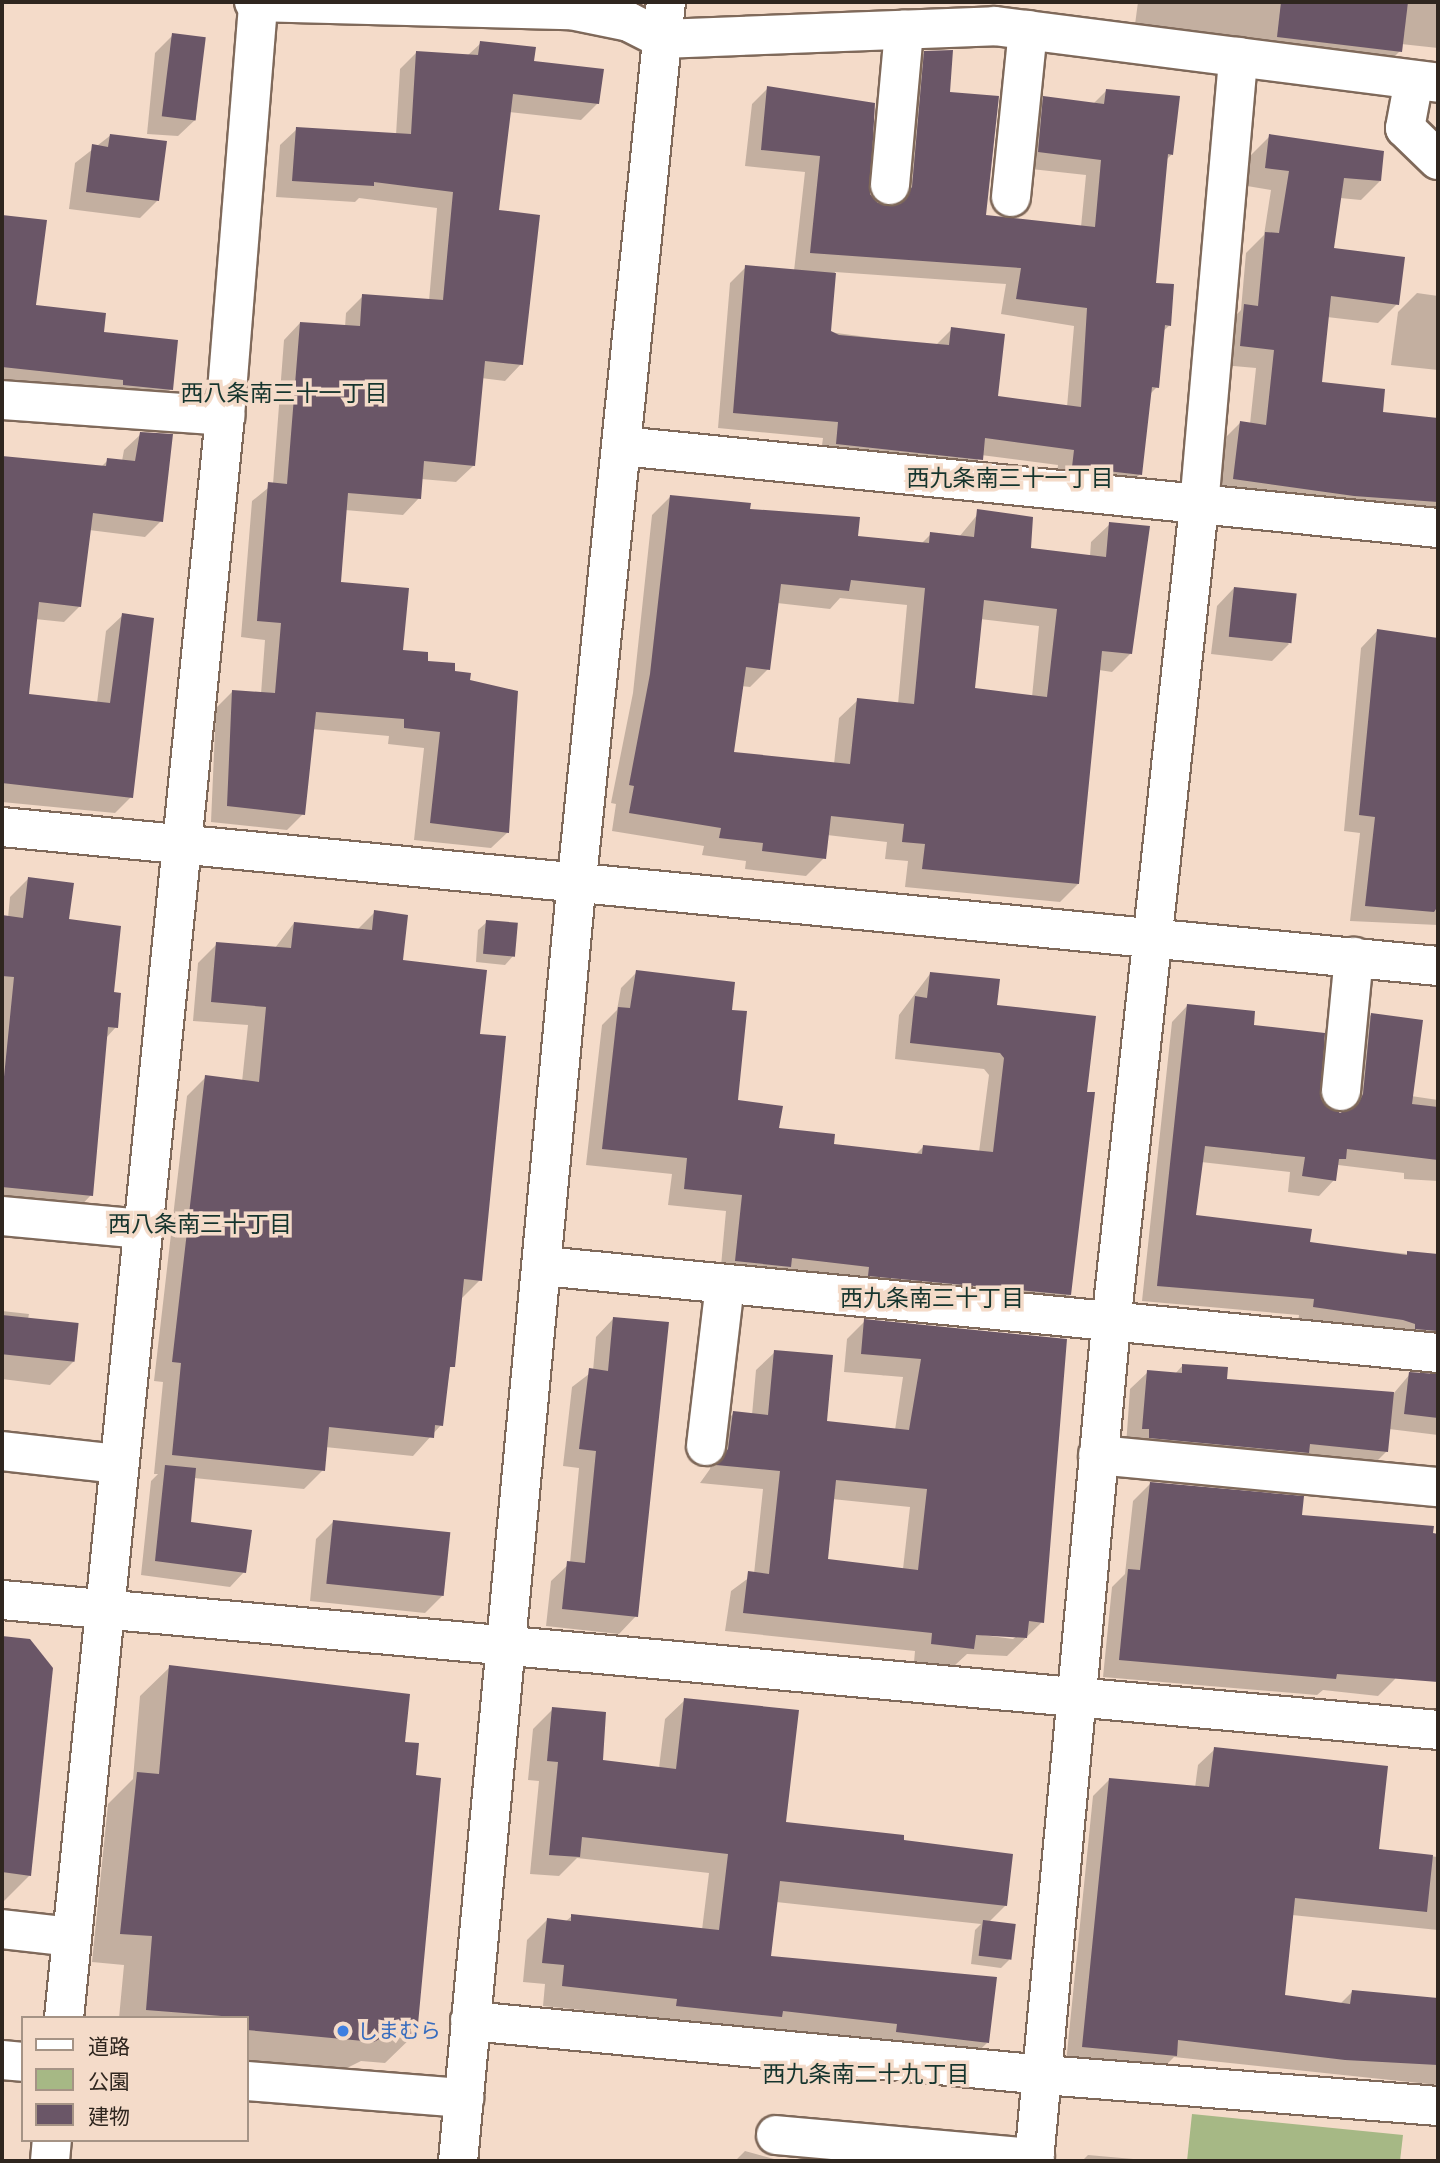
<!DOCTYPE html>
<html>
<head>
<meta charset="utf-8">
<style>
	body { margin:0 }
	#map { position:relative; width:1440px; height:2163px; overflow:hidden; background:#f4dbc9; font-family:Inter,"Noto Sans JP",sans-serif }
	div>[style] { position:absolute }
	.green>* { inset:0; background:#a6b885 }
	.shadow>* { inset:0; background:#0003 }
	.building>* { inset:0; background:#6a5667; transform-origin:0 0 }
	.roads { filter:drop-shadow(2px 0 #7f695a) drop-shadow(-2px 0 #7f695a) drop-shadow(0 2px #7f695a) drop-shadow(0 -2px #7f695a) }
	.minor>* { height:38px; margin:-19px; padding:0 19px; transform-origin:19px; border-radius:19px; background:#fff }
	.dots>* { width:19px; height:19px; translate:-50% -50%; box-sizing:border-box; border:4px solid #f4dbc9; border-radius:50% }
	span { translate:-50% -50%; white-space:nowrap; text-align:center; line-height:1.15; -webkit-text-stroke:7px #f4dbc9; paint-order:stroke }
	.shop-label { font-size:21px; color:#366cbe }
	.left { translate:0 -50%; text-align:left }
	.neighbourhood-label { font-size:23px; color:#15342d }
	.frame { position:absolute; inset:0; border:4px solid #2f261f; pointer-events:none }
	.legend { position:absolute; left:21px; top:2016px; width:228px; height:126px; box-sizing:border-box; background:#f4dbc9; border:2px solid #a59385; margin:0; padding:9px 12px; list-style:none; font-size:21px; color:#2f261f }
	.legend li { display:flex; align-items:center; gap:14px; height:35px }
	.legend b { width:35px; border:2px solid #a59385 }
</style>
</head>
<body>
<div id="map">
	<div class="green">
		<div style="clip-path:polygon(1192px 2114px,1403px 2135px,1400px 2161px,1187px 2161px)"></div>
	</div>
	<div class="shadow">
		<div style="clip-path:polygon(1138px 2px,1438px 2px,1438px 48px,1401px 44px,1400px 51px,1383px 68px,1261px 53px,1262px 40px,1193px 30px,1185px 38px,1134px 32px)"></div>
		<div style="clip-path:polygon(173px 35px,196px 119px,178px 136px,147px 134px,155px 53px)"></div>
		<div style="clip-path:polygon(481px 43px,532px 63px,598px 103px,581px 120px,509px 112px,497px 212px,521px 364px,505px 381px,481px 378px,473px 466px,456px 482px,421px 479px,419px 498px,403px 515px,345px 510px,339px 583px,401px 652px,468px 682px,508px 832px,491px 848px,414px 840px,424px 748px,388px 744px,389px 736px,312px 729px,303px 814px,287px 830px,211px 822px,216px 708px,232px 692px,261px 694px,265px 640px,241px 637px,252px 501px,273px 484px,284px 340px,300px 323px,345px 327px,346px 313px,363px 296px,429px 301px,437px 208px,359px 198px,355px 202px,276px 197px,280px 145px,297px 129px,396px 135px,400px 69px,417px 52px,467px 56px)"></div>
		<div style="clip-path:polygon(evenodd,925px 52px,948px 93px,984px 217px,1081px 227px,1086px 175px,1022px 168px,1028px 114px,1044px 98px,1093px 104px,1107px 90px,1172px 154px,1166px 160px,1154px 285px,1170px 325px,1162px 332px,1157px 387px,1149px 395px,1140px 474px,1124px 491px,1056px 483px,1058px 465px,981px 455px,965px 476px,820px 460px,823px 438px,718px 428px,730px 283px,746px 267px,794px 271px,805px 172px,745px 166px,752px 104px,768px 88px,877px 205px,896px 205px,909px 69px,925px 52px,835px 272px,1006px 284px,1001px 314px,1074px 326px,1067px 407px,996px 398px,952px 329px,935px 346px,829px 332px,835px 272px)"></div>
		<div style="clip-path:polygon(111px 135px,157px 201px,140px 218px,69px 209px,75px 163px)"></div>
		<div style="clip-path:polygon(1270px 136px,1380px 181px,1361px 200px,1340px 198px,1332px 249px,1397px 304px,1378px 323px,1327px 317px,1320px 383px,1381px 414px,1438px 420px,1438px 520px,1214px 497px,1221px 442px,1240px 423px,1250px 424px,1256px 368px,1222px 365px,1226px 325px,1241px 310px,1246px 253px,1264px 235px,1271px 190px,1247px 186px,1251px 155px)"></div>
		<div style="clip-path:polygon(2px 217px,45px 222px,34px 306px,102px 334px,171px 389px,155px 406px,2px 387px)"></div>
		<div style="clip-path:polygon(1417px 293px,1438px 296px,1438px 370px,1391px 365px,1398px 312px)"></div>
		<div style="clip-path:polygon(141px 434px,161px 521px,145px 537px,89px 530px,80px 606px,64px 622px,35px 619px,27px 696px,97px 703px,106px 631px,123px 615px,131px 797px,115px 813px,2px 802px,2px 457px,101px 467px,108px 460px,122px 461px,124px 450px)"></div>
		<div style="clip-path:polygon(evenodd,670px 497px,856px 537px,921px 544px,931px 534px,959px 537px,978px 514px,1029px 549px,1090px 556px,1091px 542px,1110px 524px,1130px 654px,1112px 672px,1099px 670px,1078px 884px,1060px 902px,905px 887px,908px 861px,885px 859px,887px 842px,827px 835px,824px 858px,806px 876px,745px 869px,746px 861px,702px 855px,704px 846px,612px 831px,616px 804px,611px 803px,633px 693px,652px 515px,670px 497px,840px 598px,907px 605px,898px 704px,858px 700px,839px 718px,834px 764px,732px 753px,741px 686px,750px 687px,768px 669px,777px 603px,830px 609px,840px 598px,670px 497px,980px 619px,1039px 626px,1032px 697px,973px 689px,980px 619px)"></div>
		<div style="clip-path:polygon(1234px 588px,1289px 644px,1272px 661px,1211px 654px,1217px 606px)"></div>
		<div style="clip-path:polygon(1377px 631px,1438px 639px,1438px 736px,1426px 734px,1416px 839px,1438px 841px,1438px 925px,1350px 921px,1360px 833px,1344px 831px,1361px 648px)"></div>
		<div style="clip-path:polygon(28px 879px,112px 994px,116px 1027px,106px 1038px,91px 1195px,73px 1214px,2px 1207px,2px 917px,8px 918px,10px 897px)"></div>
		<div style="clip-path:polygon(375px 912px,401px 962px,478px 1035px,480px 1280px,461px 1299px,441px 1425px,413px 1456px,325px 1447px,323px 1470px,304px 1489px,194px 1478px,189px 1524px,244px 1572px,230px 1587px,141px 1575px,151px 1481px,158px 1474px,154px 1474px,163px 1382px,154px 1381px,187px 1096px,206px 1077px,242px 1082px,248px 1025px,193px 1021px,198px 963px,217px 944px,275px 948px,294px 923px,357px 930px)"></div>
		<div style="clip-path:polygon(487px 922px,513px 956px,505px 965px,476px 962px,478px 930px)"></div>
		<div style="clip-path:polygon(637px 972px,730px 1012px,736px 1101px,777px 1130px,832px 1146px,915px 1155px,924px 1146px,979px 1152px,989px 1075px,984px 1069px,895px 1059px,899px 1015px,930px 974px,995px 1006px,1070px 1295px,1053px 1311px,720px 1277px,726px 1211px,668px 1205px,672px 1174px,586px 1165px,602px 1025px,617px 1010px,621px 988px)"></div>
		<div style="clip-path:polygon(1187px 1006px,1252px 1026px,1338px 1114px,1348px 1111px,1355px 1031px,1371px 1015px,1411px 1096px,1438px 1100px,1438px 1181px,1404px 1179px,1404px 1173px,1338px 1165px,1334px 1180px,1319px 1196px,1288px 1192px,1290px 1172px,1201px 1162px,1194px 1216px,1308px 1244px,1438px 1257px,1438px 1358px,1298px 1323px,1299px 1315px,1142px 1301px,1172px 1022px)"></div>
		<div style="clip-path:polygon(2px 1311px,29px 1314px,28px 1319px,74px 1361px,50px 1385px,2px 1379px)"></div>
		<div style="clip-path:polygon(613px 1319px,636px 1616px,619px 1634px,546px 1626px,551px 1581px,570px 1563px,579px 1468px,563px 1466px,572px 1387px,593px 1371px,596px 1337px)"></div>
		<div style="clip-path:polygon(evenodd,865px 1321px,1065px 1341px,1042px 1622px,1007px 1656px,967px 1654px,954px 1666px,914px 1662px,915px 1651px,725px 1631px,731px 1591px,754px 1574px,763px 1489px,700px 1483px,710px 1469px,716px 1431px,734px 1413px,752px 1415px,756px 1370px,775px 1352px,825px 1423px,895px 1430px,903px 1377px,844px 1372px,847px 1339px,865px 1321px,832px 1499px,910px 1507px,903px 1569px,826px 1560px,832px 1499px,865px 1321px,967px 1633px,1017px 1636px,1013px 1639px,967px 1633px)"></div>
		<div style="clip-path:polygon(1183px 1365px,1225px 1381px,1394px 1393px,1410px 1374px,1438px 1375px,1438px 1435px,1389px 1429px,1387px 1451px,1369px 1469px,1126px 1446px,1130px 1389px,1148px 1372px,1175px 1374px)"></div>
		<div style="clip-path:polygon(1150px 1484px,1300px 1517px,1438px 1536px,1438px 1616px,1403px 1612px,1395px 1679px,1378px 1696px,1323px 1690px,1317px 1695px,1103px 1677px,1112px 1587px,1125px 1574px,1133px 1501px)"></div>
		<div style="clip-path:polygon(333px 1522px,442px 1596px,425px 1613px,310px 1601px,316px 1539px)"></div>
		<div style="clip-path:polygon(2px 1637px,29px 1640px,30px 1875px,2px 1903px)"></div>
		<div style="clip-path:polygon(170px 1667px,403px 1743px,414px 1777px,415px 2034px,385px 2063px,361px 2061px,343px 2070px,247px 2062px,247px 2018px,119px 2018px,124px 1965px,92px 1962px,108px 1804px,133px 1779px,140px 1696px)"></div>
		<div style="clip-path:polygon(685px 1700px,784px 1824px,902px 1842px,1006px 1905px,988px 1923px,1009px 1960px,1001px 1968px,971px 1964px,975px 1930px,981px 1924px,776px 1902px,769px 1957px,987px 2043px,967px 2062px,657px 2025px,658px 2018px,543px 2006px,545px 1984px,523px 1982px,527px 1940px,547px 1920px,565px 1922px,572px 1916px,702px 1930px,709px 1873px,577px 1858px,559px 1876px,530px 1874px,539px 1781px,528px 1780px,533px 1729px,553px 1709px,601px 1761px,659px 1768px,665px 1719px)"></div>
		<div style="clip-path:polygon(1215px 1749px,1377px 1850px,1438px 1857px,1438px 1930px,1292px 1915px,1283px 1997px,1340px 2004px,1352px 1992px,1438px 2013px,1438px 2085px,1174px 2057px,1159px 2072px,1066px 2063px,1093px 1796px,1110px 1779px,1195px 1788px,1198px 1765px)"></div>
		<div style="clip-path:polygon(745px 2151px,774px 2159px,804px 2161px,735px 2161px)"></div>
		<div style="clip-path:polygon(1088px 2155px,1156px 2161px,1082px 2161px)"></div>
	</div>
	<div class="building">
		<div style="clip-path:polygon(1281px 2px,1408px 2px,1402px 52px,1277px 37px)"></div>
		<div style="left:172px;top:33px;width:34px;height:84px;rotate:7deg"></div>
		<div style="clip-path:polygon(480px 41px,536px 47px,534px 61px,604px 69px,599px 104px,513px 94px,499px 210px,540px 215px,523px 365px,485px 361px,475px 466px,424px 461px,421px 499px,348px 493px,341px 582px,409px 588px,403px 650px,428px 652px,428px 661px,455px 663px,455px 671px,471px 673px,470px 680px,518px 691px,509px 833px,430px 823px,440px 732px,404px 728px,404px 719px,316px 712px,305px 815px,227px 806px,232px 690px,275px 693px,281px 623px,257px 621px,268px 482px,287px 484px,300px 322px,360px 326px,362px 294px,443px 300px,453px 192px,374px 182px,374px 186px,292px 181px,296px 127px,411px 134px,416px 51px,478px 55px)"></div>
		<div style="clip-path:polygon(953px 50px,950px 92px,999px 96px,986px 215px,1095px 227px,1101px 160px,1038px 152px,1043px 96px,1104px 104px,1106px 89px,1180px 96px,1173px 155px,1168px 154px,1156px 283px,1174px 284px,1171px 326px,1165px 325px,1159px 388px,1152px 387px,1142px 475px,1072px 467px,1074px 450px,985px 438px,983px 460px,836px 444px,838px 422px,733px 413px,745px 265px,836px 273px,831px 331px,839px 335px,949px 345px,951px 327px,1005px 334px,998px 396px,1081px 407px,1087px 308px,1016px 299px,1021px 268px,810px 253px,820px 156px,761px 150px,767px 86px,875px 103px,870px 194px,878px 203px,900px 204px,912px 187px,924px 51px)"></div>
		<div style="clip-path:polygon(110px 134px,167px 141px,159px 201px,86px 192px,92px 144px,108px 147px)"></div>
		<div style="clip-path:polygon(1269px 134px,1384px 151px,1381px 181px,1344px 178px,1334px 248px,1405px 257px,1399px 305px,1331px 296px,1322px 382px,1385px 389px,1383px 412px,1438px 418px,1438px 502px,1354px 496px,1233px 479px,1240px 421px,1266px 425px,1274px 350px,1240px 346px,1244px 304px,1258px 306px,1265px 232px,1279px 233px,1289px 171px,1265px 168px)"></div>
		<div style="clip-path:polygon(2px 215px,47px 220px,36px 305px,106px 313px,104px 332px,178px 340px,173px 390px,123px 385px,123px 380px,2px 367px)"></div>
		<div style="clip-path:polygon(140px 432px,173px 434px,163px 522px,93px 513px,81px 607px,39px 602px,29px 694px,110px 703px,122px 613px,154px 618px,133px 798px,2px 783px,2px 456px,106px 466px,107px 458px,135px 461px)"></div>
		<div style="clip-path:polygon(evenodd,670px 495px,751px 503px,750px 509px,860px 517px,858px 536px,929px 543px,930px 532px,974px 537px,977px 509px,1033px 517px,1031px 548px,1106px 557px,1109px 522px,1150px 526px,1132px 654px,1102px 651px,1079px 884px,922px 869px,925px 844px,902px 842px,904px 824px,831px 816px,826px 859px,762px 851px,763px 843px,719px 838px,721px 828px,629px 813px,634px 786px,629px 785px,650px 674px,670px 495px,851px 580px,925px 588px,914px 704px,857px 698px,850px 764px,734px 752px,746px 667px,770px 670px,781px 584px,849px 591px,851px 580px,670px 495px,984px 600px,1057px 609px,1047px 697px,975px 688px,984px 600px)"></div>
		<div style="left:1234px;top:587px;width:63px;height:50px;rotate:6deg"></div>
		<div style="clip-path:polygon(1377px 629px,1438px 638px,1438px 906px,1434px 912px,1365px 906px,1375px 817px,1359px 815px)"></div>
		<div style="clip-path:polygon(28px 877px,74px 883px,69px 919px,121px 926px,114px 992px,121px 993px,118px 1028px,108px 1027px,93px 1196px,2px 1187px,2px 1097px,14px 977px,2px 976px,2px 915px,23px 918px)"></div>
		<div style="clip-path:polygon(374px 910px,408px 915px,403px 960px,487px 970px,480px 1034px,506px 1036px,482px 1281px,464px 1279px,455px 1367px,450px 1367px,443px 1426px,435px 1425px,434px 1438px,329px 1427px,325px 1471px,172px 1455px,181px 1363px,172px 1362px,205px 1075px,259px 1082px,266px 1007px,211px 1002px,216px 942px,291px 948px,294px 922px,372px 930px)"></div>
		<div style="left:486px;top:920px;width:32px;height:34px;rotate:5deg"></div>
		<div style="clip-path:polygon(636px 970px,735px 982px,732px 1010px,747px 1011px,738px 1100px,783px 1106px,779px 1128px,835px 1134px,834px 1144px,922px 1154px,923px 1145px,993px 1152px,1004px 1058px,1000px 1053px,910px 1043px,915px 996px,927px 998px,930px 972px,1000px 979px,997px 1005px,1096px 1016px,1087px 1092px,1095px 1092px,1071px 1295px,868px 1276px,869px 1267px,792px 1258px,791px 1267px,735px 1261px,742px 1195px,684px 1189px,687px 1158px,602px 1149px,618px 1007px,630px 1008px)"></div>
		<div style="clip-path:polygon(1187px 1004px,1255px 1011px,1254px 1025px,1325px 1033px,1321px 1099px,1340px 1113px,1358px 1104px,1363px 1094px,1371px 1013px,1423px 1020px,1412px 1104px,1438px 1107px,1438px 1160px,1347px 1149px,1346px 1159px,1339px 1159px,1336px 1181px,1302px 1176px,1305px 1157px,1205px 1146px,1196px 1215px,1312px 1229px,1310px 1242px,1407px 1255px,1407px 1251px,1438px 1254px,1438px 1331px,1415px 1329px,1415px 1324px,1403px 1320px,1313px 1307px,1314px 1299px,1157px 1286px)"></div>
		<div style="left:2px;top:1315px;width:77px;height:39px;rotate:6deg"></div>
		<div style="clip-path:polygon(613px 1317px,669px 1322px,638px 1617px,562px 1609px,567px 1561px,585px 1563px,596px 1451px,579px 1449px,589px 1368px,608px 1371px)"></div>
		<div style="clip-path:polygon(evenodd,864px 1319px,1067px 1339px,1044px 1623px,1029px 1621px,1027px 1638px,976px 1635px,974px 1649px,931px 1644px,932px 1633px,743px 1613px,748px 1571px,769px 1574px,780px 1471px,716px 1465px,728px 1449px,733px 1411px,768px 1415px,774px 1350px,833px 1355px,827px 1421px,909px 1430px,921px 1359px,861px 1354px,864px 1319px,836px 1480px,927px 1489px,918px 1570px,828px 1559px,836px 1480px)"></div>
		<div style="clip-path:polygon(1182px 1364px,1228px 1367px,1227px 1379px,1394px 1392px,1388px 1452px,1310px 1444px,1309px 1453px,1149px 1438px,1149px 1429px,1142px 1429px,1147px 1370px,1182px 1373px)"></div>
		<div style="clip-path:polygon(1409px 1372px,1438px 1374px,1438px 1418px,1404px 1414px)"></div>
		<div style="clip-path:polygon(165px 1465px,196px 1468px,191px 1522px,252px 1530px,246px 1573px,155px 1561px)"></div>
		<div style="clip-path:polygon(1150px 1482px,1304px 1496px,1302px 1515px,1434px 1526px,1433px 1533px,1438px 1534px,1438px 1682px,1337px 1674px,1336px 1679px,1119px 1660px,1128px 1569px,1140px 1570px)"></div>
		<div style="left:333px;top:1520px;width:118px;height:64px;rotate:6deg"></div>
		<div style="clip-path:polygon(2px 1636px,30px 1639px,53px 1668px,31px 1876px,2px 1872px)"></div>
		<div style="clip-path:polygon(169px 1665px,410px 1694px,405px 1742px,419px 1743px,416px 1775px,441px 1778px,417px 2035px,392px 2032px,374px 2042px,247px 2030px,247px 2018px,146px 2010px,152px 1936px,120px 1934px,137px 1772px,159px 1774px)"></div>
		<div style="clip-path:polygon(684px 1698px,799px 1710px,786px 1822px,904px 1835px,904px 1840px,1013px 1854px,1007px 1906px,780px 1881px,771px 1956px,997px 1977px,989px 2043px,896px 2032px,897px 2024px,783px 2011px,782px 2017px,676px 2006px,677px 1999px,562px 1986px,564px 1965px,542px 1963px,547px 1918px,571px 1921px,571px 1914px,719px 1930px,728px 1854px,582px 1837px,580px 1857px,549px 1855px,558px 1762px,547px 1761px,552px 1707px,606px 1712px,603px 1760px,676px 1769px)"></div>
		<div style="clip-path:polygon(1214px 1747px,1388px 1766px,1379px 1849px,1433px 1855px,1427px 1912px,1295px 1898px,1285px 1995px,1350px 2004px,1352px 1990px,1438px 1998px,1438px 2065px,1345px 2060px,1178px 2040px,1177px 2056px,1082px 2047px,1109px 1778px,1209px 1787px)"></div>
		<div style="left:983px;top:1920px;width:33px;height:36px;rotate:7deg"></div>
	</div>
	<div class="roads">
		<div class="minor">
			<div style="left:254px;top:2px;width:316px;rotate:1.5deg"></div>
			<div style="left:570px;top:10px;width:60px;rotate:11.5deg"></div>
			<div style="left:629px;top:22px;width:37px;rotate:27deg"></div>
			<div style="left:662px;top:39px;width:333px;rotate:-2.2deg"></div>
			<div style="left:995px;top:26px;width:447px;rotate:7.3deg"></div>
			<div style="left:1414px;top:80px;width:49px;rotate:100.6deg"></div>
			<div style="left:1405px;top:128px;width:46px;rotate:44.1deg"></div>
			<div style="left:890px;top:185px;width:156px;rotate:-84.8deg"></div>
			<div style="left:1011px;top:197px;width:168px;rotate:-84.2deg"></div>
			<div style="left:2px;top:400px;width:224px;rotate:4.1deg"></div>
			<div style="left:622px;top:446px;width:820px;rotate:5.74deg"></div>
			<div style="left:2px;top:827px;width:1443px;rotate:5.53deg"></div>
			<div style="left:1341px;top:1091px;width:135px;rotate:-84.5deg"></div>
			<div style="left:2px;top:1216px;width:141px;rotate:5.3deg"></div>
			<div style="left:543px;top:1266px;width:899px;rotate:5.55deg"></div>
			<div style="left:706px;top:1446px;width:162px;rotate:-83.3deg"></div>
			<div style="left:2px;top:1451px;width:117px;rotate:6.4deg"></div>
			<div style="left:1098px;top:1455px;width:342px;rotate:5.4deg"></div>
			<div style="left:2px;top:1600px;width:1442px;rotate:5.17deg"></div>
			<div style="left:2px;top:1929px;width:70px;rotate:6.5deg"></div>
			<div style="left:64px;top:2018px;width:1610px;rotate:-84.26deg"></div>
			<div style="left:225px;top:416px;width:415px;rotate:-85.4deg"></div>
			<div style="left:470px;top:2021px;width:577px;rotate:5.37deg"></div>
			<div style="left:1044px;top:2075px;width:395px;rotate:4.5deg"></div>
			<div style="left:2px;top:2060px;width:21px;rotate:5deg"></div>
			<div style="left:247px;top:2081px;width:218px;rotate:4.5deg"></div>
			<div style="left:776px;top:2135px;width:260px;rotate:5.1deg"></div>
			<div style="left:50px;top:2161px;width:21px;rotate:-85deg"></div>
			<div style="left:458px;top:2161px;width:1288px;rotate:-84.7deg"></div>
			<div style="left:577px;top:879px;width:882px;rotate:-84.21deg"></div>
			<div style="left:1034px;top:2161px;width:841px;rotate:-84.74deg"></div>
			<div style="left:1111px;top:1324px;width:823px;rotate:-83.86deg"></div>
			<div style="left:1199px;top:506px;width:451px;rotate:-85deg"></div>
		</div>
	</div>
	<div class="dots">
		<div style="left:343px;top:2031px;background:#3f7fe0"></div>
	</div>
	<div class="shop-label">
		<span class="left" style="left:357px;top:2031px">しまむら</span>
	</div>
	<div class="neighbourhood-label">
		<span style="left:284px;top:393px">西八条南三十一丁目</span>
		<span style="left:1010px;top:478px">西九条南三十一丁目</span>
		<span style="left:200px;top:1224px">西八条南三十丁目</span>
		<span style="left:932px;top:1298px">西九条南三十丁目</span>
		<span style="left:866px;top:2074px">西九条南二十九丁目</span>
	</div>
	<div class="frame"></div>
	<ul class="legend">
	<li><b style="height:9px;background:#fff"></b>道路</li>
	<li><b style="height:19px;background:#a6b885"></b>公園</li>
	<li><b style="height:19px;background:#6a5667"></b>建物</li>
	</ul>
</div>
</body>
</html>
